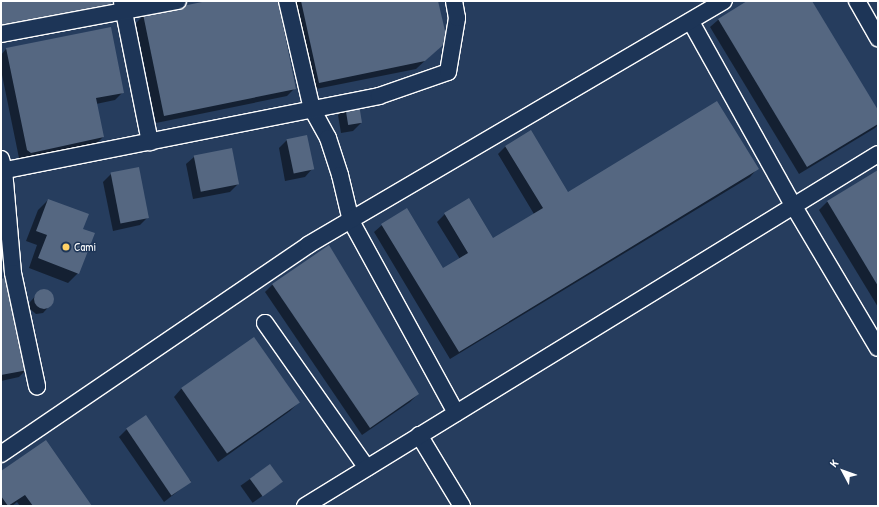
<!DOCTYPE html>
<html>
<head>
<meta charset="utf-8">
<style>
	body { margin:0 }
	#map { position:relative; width:879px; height:507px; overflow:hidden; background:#263d5e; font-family:"Patrick Hand",sans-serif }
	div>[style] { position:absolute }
	.shadow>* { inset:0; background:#0007; transform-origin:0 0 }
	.building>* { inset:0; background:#556781; transform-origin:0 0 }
	.round { border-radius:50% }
	.roads { filter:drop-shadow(1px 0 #fff) drop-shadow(-1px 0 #fff) drop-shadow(0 1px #fff) drop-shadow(0 -1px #fff) }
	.minor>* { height:16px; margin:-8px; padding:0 8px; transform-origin:8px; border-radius:8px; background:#1d3557 }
	.dots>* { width:11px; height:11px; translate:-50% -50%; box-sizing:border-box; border:2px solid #1d3557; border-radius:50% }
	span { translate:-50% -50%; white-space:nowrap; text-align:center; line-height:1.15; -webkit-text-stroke:3px #1d3557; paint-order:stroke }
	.poi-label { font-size:12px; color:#fff }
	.left { translate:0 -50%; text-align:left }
	.frame { position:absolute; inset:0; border:2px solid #fff; pointer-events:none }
	.north { position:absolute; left:823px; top:451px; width:40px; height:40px; -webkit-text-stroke:3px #1d3557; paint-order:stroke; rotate:311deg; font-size:11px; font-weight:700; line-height:16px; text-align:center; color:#fff }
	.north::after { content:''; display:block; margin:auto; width:14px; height:18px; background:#fff; clip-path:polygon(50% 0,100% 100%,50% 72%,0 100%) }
</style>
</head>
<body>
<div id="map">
	<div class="shadow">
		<div style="clip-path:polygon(212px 1px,277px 1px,295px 88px,287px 96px,156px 123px,136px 23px,144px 15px)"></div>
		<div style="clip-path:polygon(292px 1px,437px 1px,442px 45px,416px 69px,311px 90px)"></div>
		<div style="clip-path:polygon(749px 1px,811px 1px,878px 112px,878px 125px,875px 128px,799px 174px,710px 27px,718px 20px)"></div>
		<div style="clip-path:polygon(6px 49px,123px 92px,115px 100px,96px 104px,103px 137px,95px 145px,23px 160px,19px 158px,1px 70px,1px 55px)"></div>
		<div style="clip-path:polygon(346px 107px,361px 123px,353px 131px,341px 133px,338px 115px)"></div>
		<div style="clip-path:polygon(287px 140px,312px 169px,305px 177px,285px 181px,279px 148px)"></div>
		<div style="clip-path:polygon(506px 146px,568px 193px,757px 169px,750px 177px,450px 359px,374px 232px,382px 225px,443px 269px,460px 259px,437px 222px,445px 214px,493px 239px,534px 214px,498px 154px)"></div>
		<div style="clip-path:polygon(194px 157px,238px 184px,230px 192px,193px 199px,186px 164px)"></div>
		<div style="clip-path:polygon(138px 168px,148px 217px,140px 225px,113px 231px,103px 182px,111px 174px)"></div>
		<div style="clip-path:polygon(878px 171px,878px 307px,819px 210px,827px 202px)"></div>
		<div style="clip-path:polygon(48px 200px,82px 229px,78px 273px,68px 283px,29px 268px,37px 245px,26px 241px,38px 210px)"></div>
		<div style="clip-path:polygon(1px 280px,27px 369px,19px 377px,1px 381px)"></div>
		<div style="clip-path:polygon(273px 284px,418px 394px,410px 402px,362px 435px,265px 292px)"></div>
		<div style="clip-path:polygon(47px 290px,52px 295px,53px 302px,43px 313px,36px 314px,30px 309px,30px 302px,40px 291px)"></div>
		<div style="clip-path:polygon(254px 339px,298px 403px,290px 411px,218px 462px,174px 397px,181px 389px)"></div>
		<div style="clip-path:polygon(127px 429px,191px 481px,164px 502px,119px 437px)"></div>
		<div style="left:270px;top:465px;width:21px;height:36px;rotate:55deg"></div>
		<div style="clip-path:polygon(1px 472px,91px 506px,20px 506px,17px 502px,12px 506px,1px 506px)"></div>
	</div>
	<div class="building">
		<div style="clip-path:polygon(1px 1px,111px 1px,112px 6px,1px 27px)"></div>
		<div style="clip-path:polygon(207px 1px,278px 1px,296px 89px,164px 116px,143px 14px)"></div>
		<div style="clip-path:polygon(301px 1px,438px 1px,446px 35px,442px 46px,425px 61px,319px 83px)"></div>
		<div style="clip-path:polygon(747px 1px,812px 1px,878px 110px,878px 124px,807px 167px,718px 19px)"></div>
		<div style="clip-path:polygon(111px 27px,124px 93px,96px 98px,104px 137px,31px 153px,27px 150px,6px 48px)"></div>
		<div style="clip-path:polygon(717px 101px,759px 169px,459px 352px,381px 224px,407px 208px,443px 268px,468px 253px,444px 213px,469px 198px,493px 238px,543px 208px,505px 146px,531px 130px,568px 192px)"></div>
		<div style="left:359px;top:104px;width:19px;height:14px;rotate:81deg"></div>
		<div style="left:307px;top:135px;width:35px;height:21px;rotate:78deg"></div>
		<div style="left:232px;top:148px;width:37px;height:39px;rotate:79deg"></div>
		<div style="left:139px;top:167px;width:52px;height:29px;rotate:79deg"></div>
		<div style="clip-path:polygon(878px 170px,878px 286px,827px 201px)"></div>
		<div style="clip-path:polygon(48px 199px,89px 214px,83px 229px,95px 233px,79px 274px,38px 258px,47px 235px,36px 231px)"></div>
		<div style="clip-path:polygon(329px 245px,419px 394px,370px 428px,272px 284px)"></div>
		<div style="clip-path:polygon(9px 277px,28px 370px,1px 375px,1px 279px)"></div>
		<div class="round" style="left:34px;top:289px;width:20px;height:20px"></div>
		<div style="left:254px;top:337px;width:80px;height:89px;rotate:55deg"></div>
		<div style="left:146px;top:415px;width:81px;height:24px;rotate:56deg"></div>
		<div style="clip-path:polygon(46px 440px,92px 506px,33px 506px,25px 495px,8px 506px,1px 496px,1px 471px)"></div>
		<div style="left:270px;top:464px;width:22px;height:25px;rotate:54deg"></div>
	</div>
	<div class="roads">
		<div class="minor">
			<div style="left:287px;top:1px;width:111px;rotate:77deg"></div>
			<div style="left:312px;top:109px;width:33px;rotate:61deg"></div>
			<div style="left:328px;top:138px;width:39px;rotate:72deg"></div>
			<div style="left:340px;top:175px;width:47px;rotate:76.6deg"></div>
			<div style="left:351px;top:221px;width:219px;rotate:61.3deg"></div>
			<div style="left:857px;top:1px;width:43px;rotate:60.4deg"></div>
			<div style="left:122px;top:2px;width:143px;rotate:78.7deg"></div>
			<div style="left:691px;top:22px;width:210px;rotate:60.9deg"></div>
			<div style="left:793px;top:205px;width:166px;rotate:59.3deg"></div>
			<div style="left:1px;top:34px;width:180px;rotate:-10.6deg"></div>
			<div style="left:1px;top:159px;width:11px;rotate:75deg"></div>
			<div style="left:4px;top:170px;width:103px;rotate:85deg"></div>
			<div style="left:13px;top:273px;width:116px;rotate:78deg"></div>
			<div style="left:1px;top:171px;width:385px;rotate:-11.2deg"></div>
			<div style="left:379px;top:96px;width:73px;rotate:-19.2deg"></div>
			<div style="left:448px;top:72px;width:55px;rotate:-80.5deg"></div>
			<div style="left:457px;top:18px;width:17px;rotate:-100deg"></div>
			<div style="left:265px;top:323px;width:177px;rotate:54.9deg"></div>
			<div style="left:419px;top:435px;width:83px;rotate:58.8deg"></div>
			<div style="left:1px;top:454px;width:371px;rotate:-34.2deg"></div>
			<div style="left:308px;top:245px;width:482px;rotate:-30.4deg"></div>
			<div style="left:305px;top:506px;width:672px;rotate:-31.56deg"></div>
		</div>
	</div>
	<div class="dots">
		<div style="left:66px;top:247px;background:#ffd166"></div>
	</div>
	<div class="poi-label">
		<span class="left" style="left:74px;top:247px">Cami</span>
	</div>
	<div class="frame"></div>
	<div class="north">K</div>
</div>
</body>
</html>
